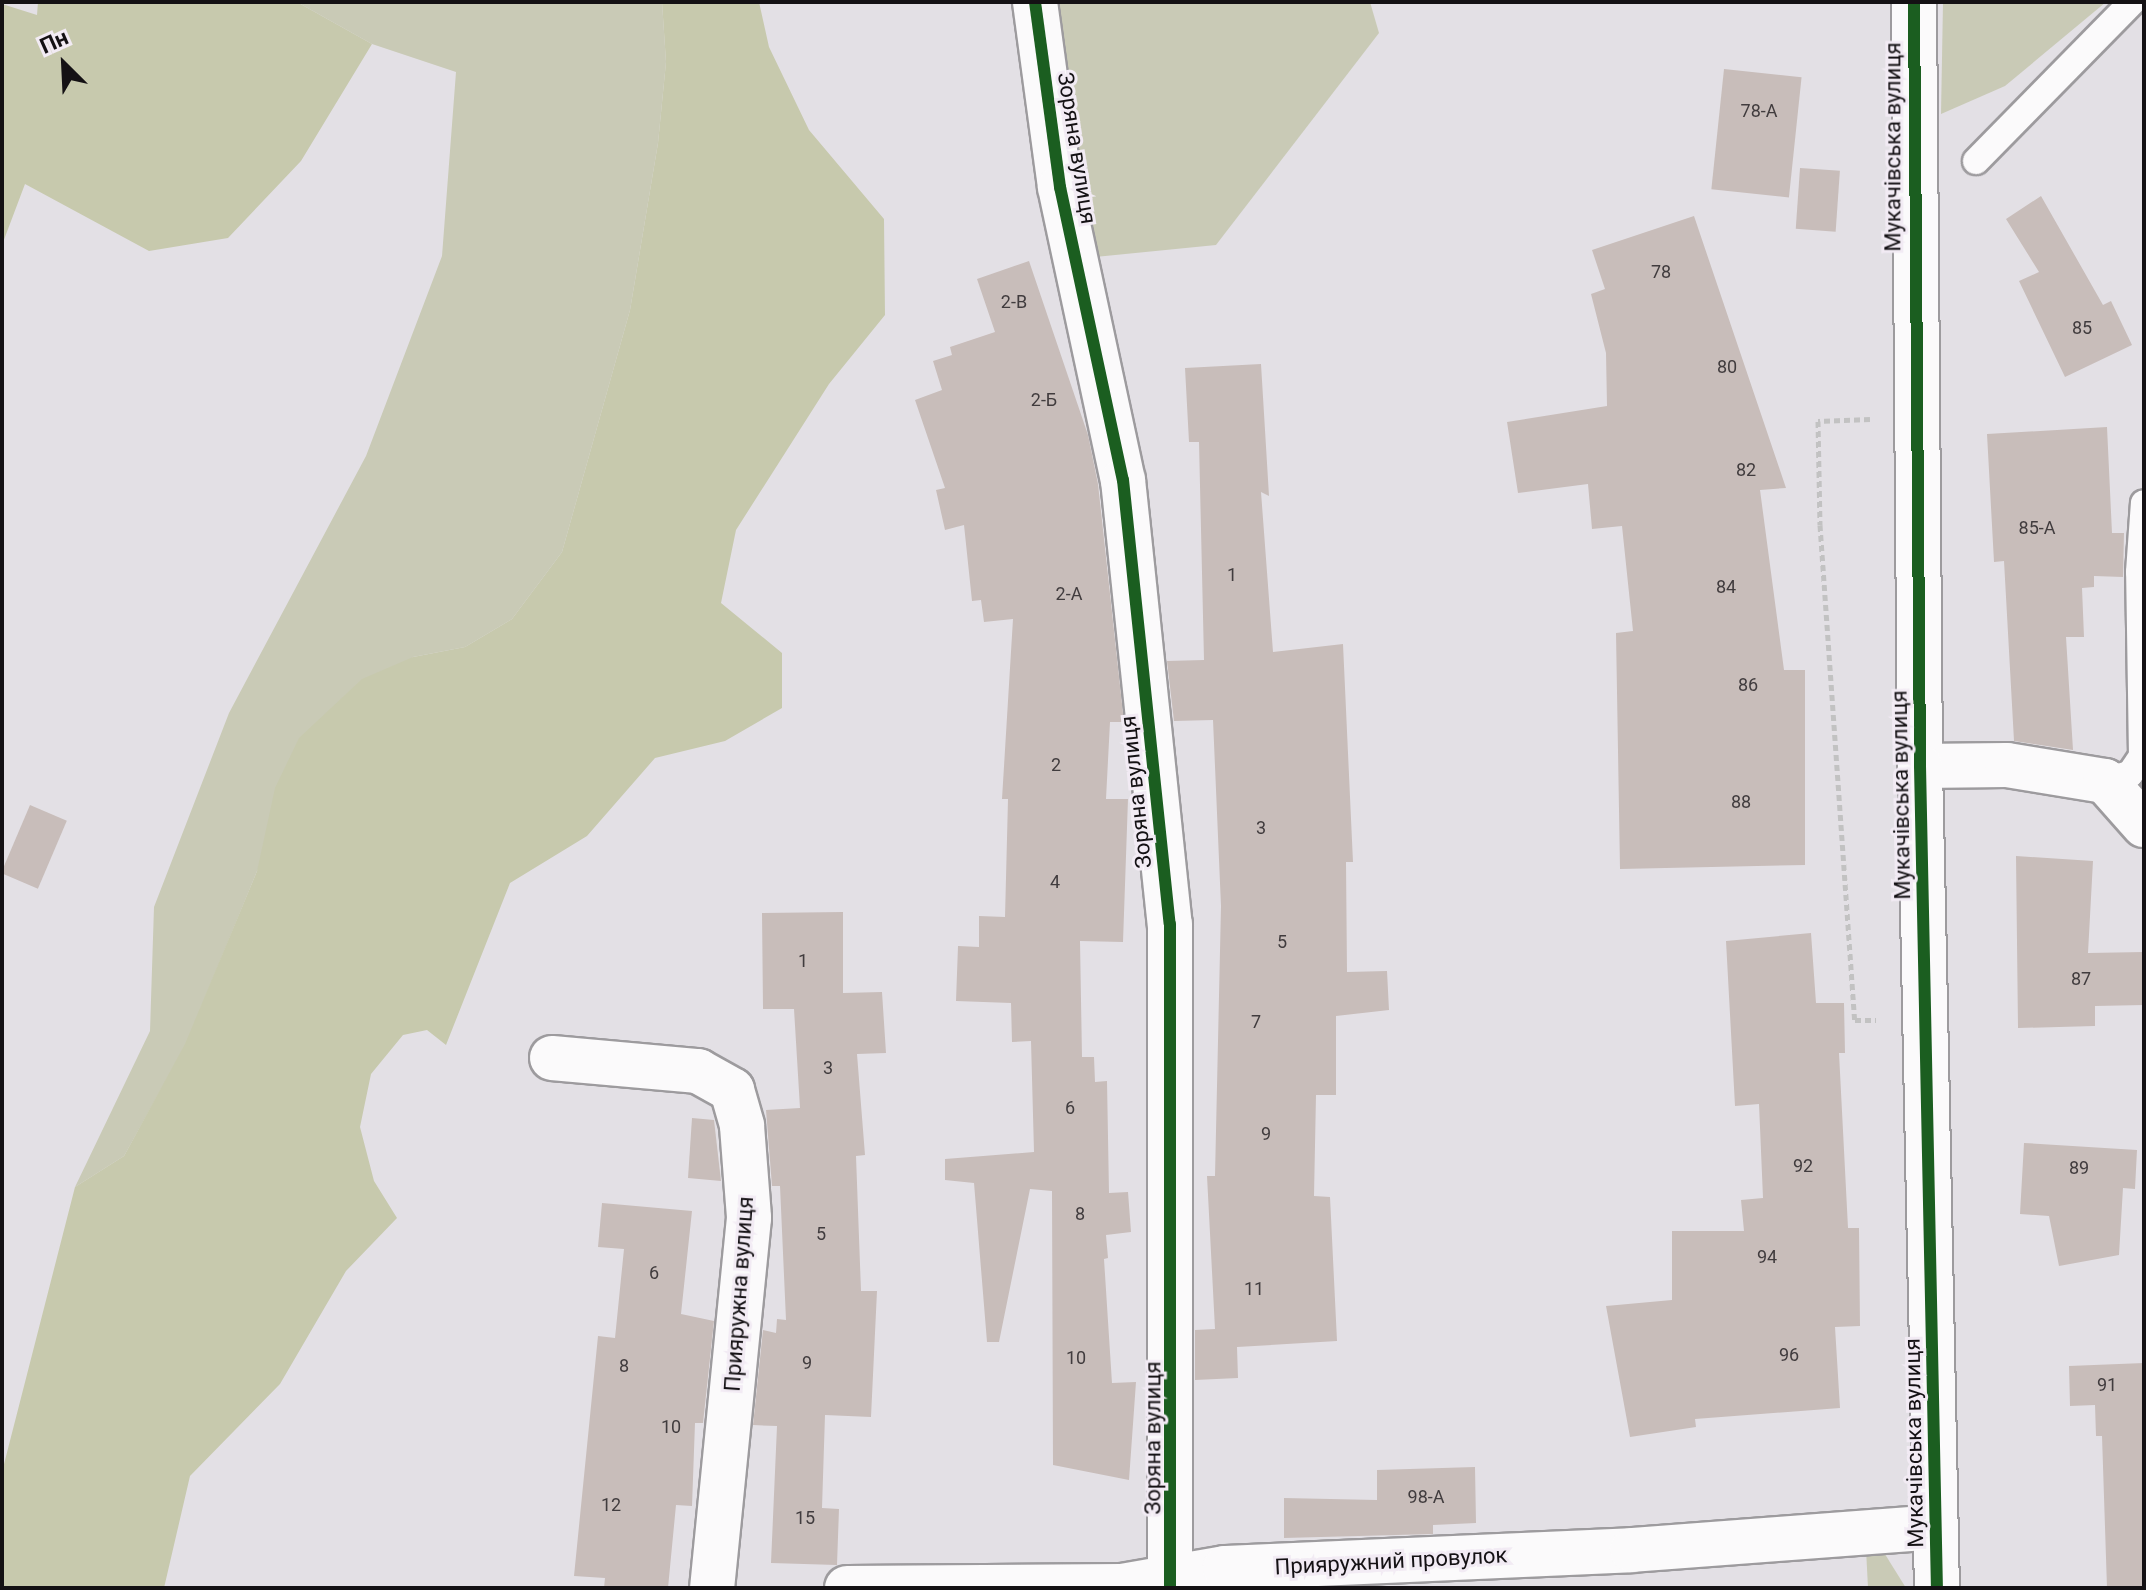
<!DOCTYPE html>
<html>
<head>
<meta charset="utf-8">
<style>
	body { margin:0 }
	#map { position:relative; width:2146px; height:1590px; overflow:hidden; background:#e3e0e5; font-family:Roboto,sans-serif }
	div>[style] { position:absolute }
	.green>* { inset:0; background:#c9cab6 }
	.forest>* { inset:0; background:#c7c9ad }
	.building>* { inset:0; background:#c8bdba; transform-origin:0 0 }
	.path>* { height:5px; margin-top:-2.5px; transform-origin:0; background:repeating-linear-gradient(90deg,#c2c2c2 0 6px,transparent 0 10px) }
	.roads { filter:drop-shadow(2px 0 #9d9b9e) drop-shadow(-2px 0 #9d9b9e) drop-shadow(0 2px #9d9b9e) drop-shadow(0 -2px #9d9b9e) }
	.service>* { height:26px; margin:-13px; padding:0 13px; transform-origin:13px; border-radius:13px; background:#fbfafb }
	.minor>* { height:44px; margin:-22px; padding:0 22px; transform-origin:22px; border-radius:22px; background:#fbfafb }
	.tertiary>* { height:44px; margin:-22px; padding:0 22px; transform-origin:22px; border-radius:22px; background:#fbfafb }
	.cycleway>* { height:12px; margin:-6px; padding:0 6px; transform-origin:6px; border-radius:6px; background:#1b5e20 }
	span { translate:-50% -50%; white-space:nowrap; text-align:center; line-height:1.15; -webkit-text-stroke:6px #f2ebf4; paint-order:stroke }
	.number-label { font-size:18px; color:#413c3e }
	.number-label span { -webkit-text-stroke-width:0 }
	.street-label { font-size:22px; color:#141114 }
	.frame { position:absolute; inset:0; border:4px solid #141114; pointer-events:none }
	.north { position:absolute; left:24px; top:24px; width:80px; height:80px; -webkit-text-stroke:6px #f2ebf4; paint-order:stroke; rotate:336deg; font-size:22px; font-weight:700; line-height:32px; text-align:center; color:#141114 }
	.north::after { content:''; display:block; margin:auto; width:28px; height:36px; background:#141114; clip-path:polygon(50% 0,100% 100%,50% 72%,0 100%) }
</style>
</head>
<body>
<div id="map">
	<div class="green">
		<div style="clip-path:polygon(297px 2px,662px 2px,666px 62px,658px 143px,630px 310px,562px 552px,512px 619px,465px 647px,413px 657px,257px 871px,186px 1044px,124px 1156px,75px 1187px,150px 1031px,154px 907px,229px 713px,366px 456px,442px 256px,456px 72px,372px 44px)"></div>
		<div style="clip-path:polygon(1050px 2px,1370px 2px,1379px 33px,1216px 245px,1085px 258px)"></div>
		<div style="clip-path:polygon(1943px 2px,2106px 2px,2005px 86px,1941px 114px)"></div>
		<div style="clip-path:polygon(1866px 1549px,1883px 1551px,1906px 1588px,1868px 1588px)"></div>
	</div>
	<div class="forest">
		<div style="clip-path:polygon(38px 2px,297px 2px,372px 44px,301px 161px,228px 238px,149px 251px,25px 184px,2px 245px,2px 4px,37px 15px)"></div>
		<div style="clip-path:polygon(662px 2px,759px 2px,769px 47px,809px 130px,884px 219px,885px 315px,829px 384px,736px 530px,721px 603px,782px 653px,782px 708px,725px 741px,655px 758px,587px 836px,510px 883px,446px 1045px,427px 1030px,403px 1035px,371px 1074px,360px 1127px,374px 1181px,397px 1218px,346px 1271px,280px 1384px,190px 1476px,164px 1588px,2px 1588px,2px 1472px,75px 1187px,124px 1156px,185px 1044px,257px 871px,275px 788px,299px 738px,362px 679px,413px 657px,465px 647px,512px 619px,562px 552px,630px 310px,658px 143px,666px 62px)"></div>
	</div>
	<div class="building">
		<div style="left:1724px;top:69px;width:78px;height:121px;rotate:6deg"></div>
		<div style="left:1800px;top:168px;width:40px;height:61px;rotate:4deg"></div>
		<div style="clip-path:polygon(2041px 196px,2103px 305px,2111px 301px,2132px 345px,2065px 377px,2019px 281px,2039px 272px,2006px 219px)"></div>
		<div style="clip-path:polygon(1694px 216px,1786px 488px,1760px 490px,1784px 670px,1805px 670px,1805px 865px,1620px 869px,1616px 633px,1633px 631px,1622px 526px,1592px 529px,1588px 484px,1518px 493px,1507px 422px,1607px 406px,1606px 353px,1591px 294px,1605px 289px,1592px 250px)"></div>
		<div style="clip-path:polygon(1029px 261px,1088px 435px,1098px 484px,1124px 722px,1110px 722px,1106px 799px,1128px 799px,1123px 942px,1080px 941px,1082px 1057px,1094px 1057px,1095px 1082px,1107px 1081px,1109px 1193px,1128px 1192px,1131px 1232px,1106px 1235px,1108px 1258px,1104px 1259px,1112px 1383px,1136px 1382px,1129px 1480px,1053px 1465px,1052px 1191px,1030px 1189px,999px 1342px,987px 1342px,974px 1183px,945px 1180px,945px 1159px,1034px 1152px,1031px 1041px,1012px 1042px,1011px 1003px,956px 1001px,958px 946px,979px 947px,979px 916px,1005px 917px,1008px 799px,1002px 799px,1013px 619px,984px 622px,981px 600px,972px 601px,964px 525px,945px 530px,936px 490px,945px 488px,915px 400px,942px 390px,933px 361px,952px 355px,950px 347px,995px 332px,977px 279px)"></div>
		<div style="clip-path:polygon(1261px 364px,1269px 496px,1261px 492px,1273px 652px,1343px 644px,1353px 862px,1346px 862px,1347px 972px,1387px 971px,1389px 1010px,1336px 1016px,1336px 1095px,1316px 1095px,1314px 1196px,1330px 1197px,1337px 1341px,1237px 1347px,1238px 1378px,1195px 1380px,1195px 1330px,1215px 1329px,1207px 1176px,1215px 1176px,1221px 906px,1213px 720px,1174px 721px,1167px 661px,1204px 660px,1199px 442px,1189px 442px,1185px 368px)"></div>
		<div style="clip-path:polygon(2107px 427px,2112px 533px,2124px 533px,2123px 577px,2094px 576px,2094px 587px,2082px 588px,2084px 637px,2066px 637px,2073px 750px,2014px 741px,2004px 561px,1994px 562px,1987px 434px)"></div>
		<div style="left:30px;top:805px;width:40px;height:74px;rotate:23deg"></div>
		<div style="clip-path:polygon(2016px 856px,2093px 861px,2088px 953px,2144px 952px,2144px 1005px,2095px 1006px,2095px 1026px,2018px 1028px)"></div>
		<div style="clip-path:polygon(843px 912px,843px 993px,882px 992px,886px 1053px,857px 1054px,865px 1155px,856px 1156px,861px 1291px,877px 1291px,871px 1417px,825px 1415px,822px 1508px,839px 1509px,837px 1565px,771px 1563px,777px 1426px,753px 1425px,763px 1330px,776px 1333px,777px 1319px,786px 1320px,780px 1186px,772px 1186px,766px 1110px,800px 1108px,794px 1009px,763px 1009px,762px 913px)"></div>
		<div style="clip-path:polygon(1811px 933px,1816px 1003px,1844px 1003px,1845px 1053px,1839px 1053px,1848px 1228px,1859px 1228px,1860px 1326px,1835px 1327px,1840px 1408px,1695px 1419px,1696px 1427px,1630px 1437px,1606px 1306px,1672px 1300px,1672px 1231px,1744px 1231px,1741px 1200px,1763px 1198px,1759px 1104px,1735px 1106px,1726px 941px)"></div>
		<div style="clip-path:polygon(692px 1118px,714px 1120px,721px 1181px,688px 1178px)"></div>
		<div style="clip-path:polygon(2024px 1143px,2137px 1150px,2135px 1189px,2123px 1188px,2119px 1255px,2059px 1266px,2049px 1216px,2020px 1214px)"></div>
		<div style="clip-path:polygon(602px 1203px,692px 1211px,681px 1314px,714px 1321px,703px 1423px,695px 1423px,692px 1506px,676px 1505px,668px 1588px,604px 1588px,605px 1578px,574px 1576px,598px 1336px,615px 1338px,624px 1249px,598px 1247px)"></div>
		<div style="clip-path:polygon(2144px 1363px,2144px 1588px,2107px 1588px,2102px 1436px,2096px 1436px,2095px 1405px,2070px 1406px,2069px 1366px)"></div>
		<div style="clip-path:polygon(1475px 1467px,1476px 1523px,1433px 1525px,1433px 1534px,1284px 1538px,1284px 1498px,1377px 1500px,1377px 1470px)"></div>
	</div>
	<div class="path">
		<div style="left:1870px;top:419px;width:52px;rotate:177.8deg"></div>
		<div style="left:1818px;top:421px;width:104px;rotate:88.9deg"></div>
		<div style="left:1820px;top:525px;width:496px;rotate:86deg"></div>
		<div style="left:1855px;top:1020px;width:21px"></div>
	</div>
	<div class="roads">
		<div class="service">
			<div style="left:1976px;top:161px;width:223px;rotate:-45.5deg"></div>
			<div style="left:2105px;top:781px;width:26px;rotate:-16deg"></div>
			<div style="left:2130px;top:774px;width:22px;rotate:-56deg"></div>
			<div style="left:2142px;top:756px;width:184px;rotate:-90.9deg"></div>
			<div style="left:2139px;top:572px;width:69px;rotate:-85.9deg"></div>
		</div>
		<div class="minor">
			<div style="left:1035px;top:2px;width:187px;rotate:82.3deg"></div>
			<div style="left:1060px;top:187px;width:300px;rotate:77.9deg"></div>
			<div style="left:1123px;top:480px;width:446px;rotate:84deg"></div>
			<div style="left:1170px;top:924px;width:664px;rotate:90deg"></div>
			<div style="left:1920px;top:766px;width:87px;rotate:-0.7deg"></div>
			<div style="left:2007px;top:765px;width:99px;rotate:9.3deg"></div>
			<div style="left:2105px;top:781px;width:59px;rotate:48.4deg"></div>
			<div style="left:552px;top:1058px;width:147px;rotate:5.1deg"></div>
			<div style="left:698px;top:1071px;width:39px;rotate:29deg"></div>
			<div style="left:732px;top:1090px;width:37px;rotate:74deg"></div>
			<div style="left:742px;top:1126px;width:92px;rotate:85.6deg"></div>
			<div style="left:749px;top:1218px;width:372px;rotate:95.7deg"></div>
			<div style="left:847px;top:1588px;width:275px;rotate:-0.4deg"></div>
			<div style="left:1122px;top:1586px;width:105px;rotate:-9.9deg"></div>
			<div style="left:1225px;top:1568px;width:407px;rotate:-2.5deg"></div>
			<div style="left:1632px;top:1550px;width:304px;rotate:-4.3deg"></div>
		</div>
		<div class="tertiary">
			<div style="left:1914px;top:2px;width:764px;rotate:89.55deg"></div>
			<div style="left:1920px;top:766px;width:822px;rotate:88.82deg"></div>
		</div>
	</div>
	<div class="cycleway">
		<div style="left:1035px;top:2px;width:187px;rotate:82.3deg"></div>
		<div style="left:1060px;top:187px;width:300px;rotate:77.9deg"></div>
		<div style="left:1123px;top:480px;width:446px;rotate:84deg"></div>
		<div style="left:1170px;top:924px;width:664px;rotate:90deg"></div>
		<div style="left:1914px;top:2px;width:764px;rotate:89.55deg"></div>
		<div style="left:1920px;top:766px;width:822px;rotate:88.82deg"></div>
	</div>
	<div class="number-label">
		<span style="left:1759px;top:111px">78-А</span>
		<span style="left:1661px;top:272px">78</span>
		<span style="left:1014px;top:302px">2-В</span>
		<span style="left:2082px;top:328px">85</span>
		<span style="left:1727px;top:367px">80</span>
		<span style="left:1044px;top:400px">2-Б</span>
		<span style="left:1746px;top:470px">82</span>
		<span style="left:2037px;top:528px">85-А</span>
		<span style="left:1232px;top:575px">1</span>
		<span style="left:1726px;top:587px">84</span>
		<span style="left:1069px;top:594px">2-А</span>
		<span style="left:1748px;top:685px">86</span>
		<span style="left:1056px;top:765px">2</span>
		<span style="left:1741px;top:802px">88</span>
		<span style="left:1261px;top:828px">3</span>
		<span style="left:1055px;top:882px">4</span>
		<span style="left:1282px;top:942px">5</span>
		<span style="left:803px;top:961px">1</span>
		<span style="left:2081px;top:979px">87</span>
		<span style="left:1256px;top:1022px">7</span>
		<span style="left:828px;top:1068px">3</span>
		<span style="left:1070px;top:1108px">6</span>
		<span style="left:1266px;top:1134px">9</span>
		<span style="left:1803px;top:1166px">92</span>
		<span style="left:2079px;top:1168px">89</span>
		<span style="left:1080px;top:1214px">8</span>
		<span style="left:821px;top:1234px">5</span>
		<span style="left:1767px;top:1257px">94</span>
		<span style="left:654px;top:1273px">6</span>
		<span style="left:1254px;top:1289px">11</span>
		<span style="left:1789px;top:1355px">96</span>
		<span style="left:1076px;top:1358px">10</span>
		<span style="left:807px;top:1363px">9</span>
		<span style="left:624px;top:1366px">8</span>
		<span style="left:2107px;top:1385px">91</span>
		<span style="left:671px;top:1427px">10</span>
		<span style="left:1426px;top:1497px">98-А</span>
		<span style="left:611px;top:1505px">12</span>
		<span style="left:805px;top:1518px">15</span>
	</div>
	<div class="street-label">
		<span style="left:1893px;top:147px;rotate:-90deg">Мукачівська вулиця</span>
		<span style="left:1077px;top:148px;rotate:81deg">Зоряна вулиця</span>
		<span style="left:1136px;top:792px;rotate:-96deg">Зоряна вулиця</span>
		<span style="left:1901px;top:795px;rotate:-91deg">Мукачівська вулиця</span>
		<span style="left:739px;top:1294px;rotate:-86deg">Прияружна вулиця</span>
		<span style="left:1153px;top:1438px;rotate:-90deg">Зоряна вулиця</span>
		<span style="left:1914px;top:1443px;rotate:-91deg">Мукачівська вулиця</span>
		<span style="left:1391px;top:1561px;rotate:-3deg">Прияружний провулок</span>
	</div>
	<div class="frame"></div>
	<div class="north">Пн</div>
</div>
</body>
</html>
